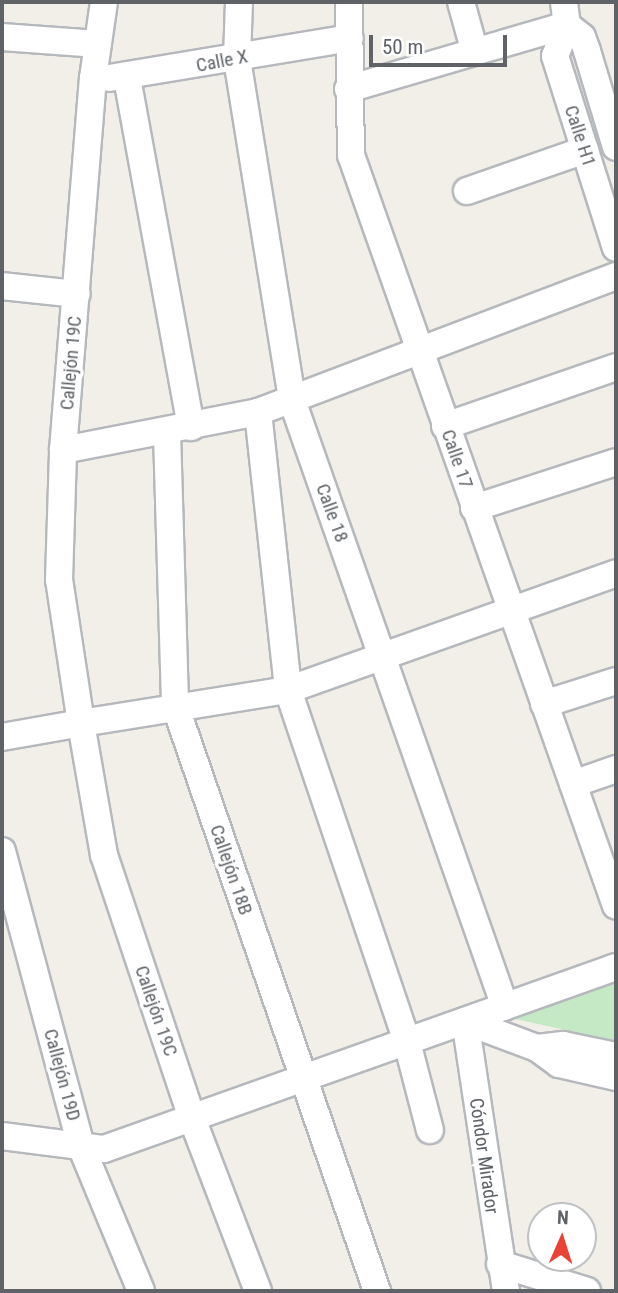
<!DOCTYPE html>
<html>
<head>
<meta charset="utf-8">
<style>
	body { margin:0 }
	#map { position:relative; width:618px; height:1293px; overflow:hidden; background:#f1efe8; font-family:"Roboto Condensed",sans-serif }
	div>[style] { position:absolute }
	.green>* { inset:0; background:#c5e8c5 }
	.roads { filter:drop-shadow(2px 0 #b5b8bc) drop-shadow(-2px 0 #b5b8bc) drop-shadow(0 2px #b5b8bc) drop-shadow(0 -2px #b5b8bc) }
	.minor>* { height:26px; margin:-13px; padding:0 13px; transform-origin:13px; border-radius:13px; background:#fff }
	span { translate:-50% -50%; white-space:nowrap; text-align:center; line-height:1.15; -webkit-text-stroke:7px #fff; paint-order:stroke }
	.street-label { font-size:19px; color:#5f6368 }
	.frame { position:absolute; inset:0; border:4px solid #5f6368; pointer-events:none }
	.north { position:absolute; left:527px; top:1202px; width:70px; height:70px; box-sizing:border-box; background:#fff; border:2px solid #bfc1c3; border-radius:50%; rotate:3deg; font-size:19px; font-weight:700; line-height:28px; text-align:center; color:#5f6368 }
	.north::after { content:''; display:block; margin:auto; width:24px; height:32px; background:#ea4335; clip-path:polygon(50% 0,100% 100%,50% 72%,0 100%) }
	.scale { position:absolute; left:369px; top:35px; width:138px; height:32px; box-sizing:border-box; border:4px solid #5f6368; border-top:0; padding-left:9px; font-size:21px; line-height:24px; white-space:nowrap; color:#5f6368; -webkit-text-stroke:5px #fff; paint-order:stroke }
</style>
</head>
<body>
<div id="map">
	<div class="green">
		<div style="clip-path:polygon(616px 980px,616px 1041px,515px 1019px)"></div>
	</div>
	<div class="roads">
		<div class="minor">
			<div style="left:239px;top:2px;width:57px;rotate:92deg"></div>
			<div style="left:237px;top:59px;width:345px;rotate:80.8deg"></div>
			<div style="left:292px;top:400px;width:643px;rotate:70.66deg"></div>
			<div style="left:349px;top:2px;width:153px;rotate:89.3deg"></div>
			<div style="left:351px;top:155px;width:796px;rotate:70.56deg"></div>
			<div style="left:461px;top:2px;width:49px;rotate:74.5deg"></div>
			<div style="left:564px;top:2px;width:23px;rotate:83deg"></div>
			<div style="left:567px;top:25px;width:19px;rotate:39deg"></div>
			<div style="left:582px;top:37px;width:15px;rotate:70deg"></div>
			<div style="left:587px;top:51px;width:100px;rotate:73.2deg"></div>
			<div style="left:567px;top:25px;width:33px;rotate:111deg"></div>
			<div style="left:555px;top:56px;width:201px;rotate:72.4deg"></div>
			<div style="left:2px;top:37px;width:96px;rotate:4.2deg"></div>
			<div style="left:109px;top:78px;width:244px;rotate:-9.4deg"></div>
			<div style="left:127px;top:78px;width:355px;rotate:79.6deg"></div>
			<div style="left:348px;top:89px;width:228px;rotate:-16.3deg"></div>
			<div style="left:467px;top:191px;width:125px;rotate:-19.2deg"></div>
			<div style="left:2px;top:286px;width:75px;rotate:6.1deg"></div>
			<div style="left:258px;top:412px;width:280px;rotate:83.8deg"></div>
			<div style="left:288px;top:690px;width:372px;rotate:71.3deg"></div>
			<div style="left:407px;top:1042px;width:91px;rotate:75.4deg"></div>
			<div style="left:445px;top:426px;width:181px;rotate:-19deg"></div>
			<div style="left:167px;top:433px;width:272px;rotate:88.3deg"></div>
			<div style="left:175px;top:705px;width:620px;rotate:70.98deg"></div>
			<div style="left:63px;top:450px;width:199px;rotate:-11deg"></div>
			<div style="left:258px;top:412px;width:383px;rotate:-20.8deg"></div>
			<div style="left:474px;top:508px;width:149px;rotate:-17.9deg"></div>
			<div style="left:544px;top:704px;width:76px;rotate:-17.7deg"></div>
			<div style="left:2px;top:737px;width:80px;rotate:-10deg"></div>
			<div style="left:81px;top:723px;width:145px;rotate:-98.7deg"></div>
			<div style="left:59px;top:580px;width:130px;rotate:-88.2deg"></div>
			<div style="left:63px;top:450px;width:373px;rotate:-85.4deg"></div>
			<div style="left:93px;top:78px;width:77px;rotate:-81.8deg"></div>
			<div style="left:573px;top:784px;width:46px;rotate:-19.2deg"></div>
			<div style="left:2px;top:851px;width:305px;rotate:75deg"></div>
			<div style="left:81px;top:1146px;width:157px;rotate:67.5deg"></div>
			<div style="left:537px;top:1048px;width:26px;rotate:-7deg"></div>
			<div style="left:563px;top:1045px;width:54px;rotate:11.7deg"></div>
			<div style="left:2px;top:1136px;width:103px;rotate:7.3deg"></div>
			<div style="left:104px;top:1149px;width:543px;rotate:-19.57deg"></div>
			<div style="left:500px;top:1264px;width:91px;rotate:17.2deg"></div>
			<div style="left:258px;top:1291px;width:185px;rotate:-110.9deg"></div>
			<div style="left:192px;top:1118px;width:277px;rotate:-108.5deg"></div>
			<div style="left:104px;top:855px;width:134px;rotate:-99.9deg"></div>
			<div style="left:81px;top:723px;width:210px;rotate:-9.1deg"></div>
			<div style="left:288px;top:690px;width:348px;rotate:-19.6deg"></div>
			<div style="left:506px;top:1291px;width:273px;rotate:-98.6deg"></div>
			<div style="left:465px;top:1021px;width:77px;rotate:20.6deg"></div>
			<div style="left:537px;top:1048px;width:27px;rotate:36deg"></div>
			<div style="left:559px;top:1064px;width:58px;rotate:12.8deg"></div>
		</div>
	</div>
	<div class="street-label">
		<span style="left:222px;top:61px;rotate:-11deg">Calle X</span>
		<span style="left:580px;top:136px;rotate:72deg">Calle H1</span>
		<span style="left:71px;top:363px;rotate:-85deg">Callejón 19C</span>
		<span style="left:457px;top:459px;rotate:71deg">Calle 17</span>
		<span style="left:332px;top:513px;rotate:70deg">Calle 18</span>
		<span style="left:231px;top:870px;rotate:71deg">Callejón 18B</span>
		<span style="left:156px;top:1011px;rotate:71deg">Callejón 19C</span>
		<span style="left:62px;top:1075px;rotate:75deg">Callejón 19D</span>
		<span style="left:484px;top:1156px;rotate:82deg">Cóndor Mirador</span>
	</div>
	<div class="frame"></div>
	<div class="north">N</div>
	<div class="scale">50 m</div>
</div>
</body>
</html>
